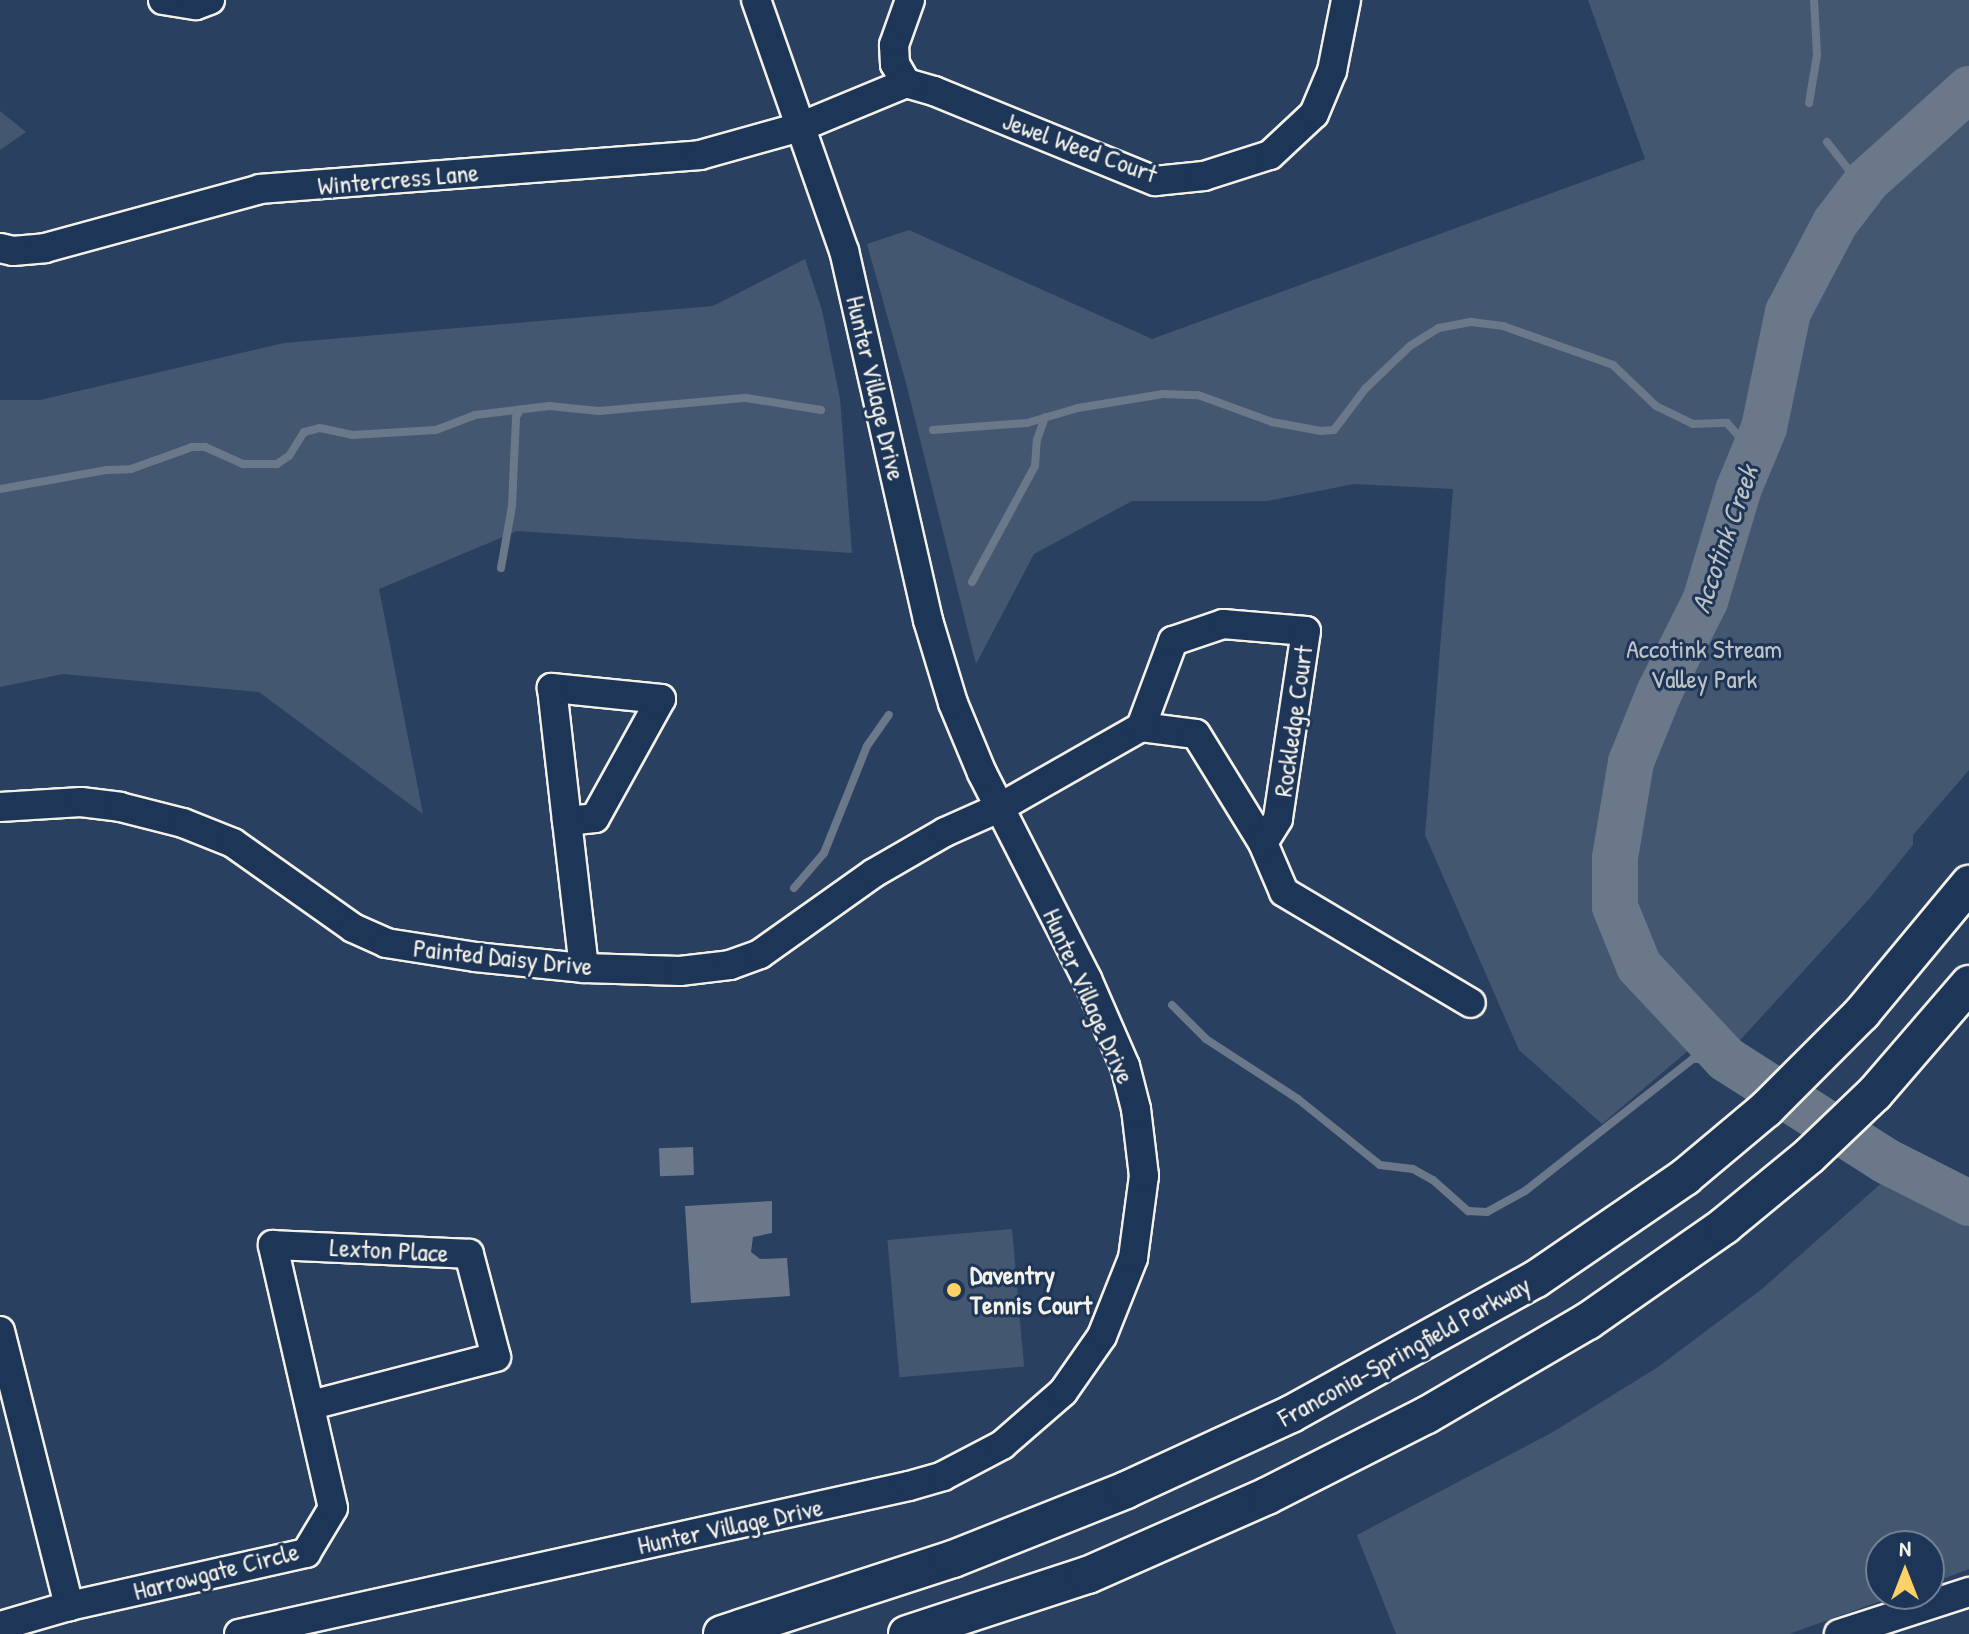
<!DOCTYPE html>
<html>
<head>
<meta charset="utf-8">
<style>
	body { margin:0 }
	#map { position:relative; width:1969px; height:1634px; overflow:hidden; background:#2a4060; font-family:"Patrick Hand",sans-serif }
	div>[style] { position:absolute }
	.green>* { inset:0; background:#445771; transform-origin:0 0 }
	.water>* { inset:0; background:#6a788a; transform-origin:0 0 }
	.stream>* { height:8px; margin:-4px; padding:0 4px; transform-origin:4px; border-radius:4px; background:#6a788a }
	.river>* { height:46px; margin:-23px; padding:0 23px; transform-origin:23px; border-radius:23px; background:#6a788a }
	.roads { filter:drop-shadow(2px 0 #f4f1e8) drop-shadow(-2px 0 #f4f1e8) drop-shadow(0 2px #f4f1e8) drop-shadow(0 -2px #f4f1e8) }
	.minor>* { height:28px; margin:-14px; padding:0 14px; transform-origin:14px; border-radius:14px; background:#1d3557 }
	.major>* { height:36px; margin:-18px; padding:0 18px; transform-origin:18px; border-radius:18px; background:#1d3557 }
	.dots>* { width:22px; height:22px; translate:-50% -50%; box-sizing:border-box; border:4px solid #1d3557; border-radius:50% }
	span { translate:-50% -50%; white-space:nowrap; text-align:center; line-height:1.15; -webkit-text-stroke:6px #1d3557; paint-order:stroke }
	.street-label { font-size:26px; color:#f4f1e8 }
	.park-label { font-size:26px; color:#bfc3c4 }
	.poi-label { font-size:26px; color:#f4f1e8; font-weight:700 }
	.left { translate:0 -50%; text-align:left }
	.water-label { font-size:28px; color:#bdc1c2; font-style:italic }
	.north { position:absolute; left:1865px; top:1530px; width:80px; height:80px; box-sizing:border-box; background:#1d3557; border:2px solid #738091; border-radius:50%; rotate:0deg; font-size:22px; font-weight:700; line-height:32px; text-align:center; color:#f4f1e8 }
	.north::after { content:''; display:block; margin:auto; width:28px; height:36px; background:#ffd166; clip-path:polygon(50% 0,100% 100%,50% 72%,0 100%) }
</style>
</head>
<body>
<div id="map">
	<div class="green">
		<div style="clip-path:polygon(1588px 0,1969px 0,1969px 770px,1913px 835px,1913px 845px,1870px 898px,1733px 1048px,1710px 1032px,1602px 1124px,1519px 1050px,1425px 835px,1453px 489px,1354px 484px,1267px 501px,1132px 501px,1034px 554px,976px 664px,906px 383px,867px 244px,909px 230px,1152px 339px,1645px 159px)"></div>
		<div style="clip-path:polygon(0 111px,26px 132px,0 150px)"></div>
		<div style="clip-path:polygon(805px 259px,822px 310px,840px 399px,852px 553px,517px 531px,379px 589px,423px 814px,259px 692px,63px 674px,0 687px,0 400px,40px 400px,284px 343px,713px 306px)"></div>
		<div style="clip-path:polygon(1903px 1164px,1969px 1217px,1969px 1569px,1929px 1584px,1929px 1546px,1881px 1546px,1881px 1594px,1900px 1594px,1789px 1634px,1396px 1634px,1357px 1535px,1553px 1432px,1658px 1367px,1762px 1289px)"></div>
		<div style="left:1012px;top:1229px;width:138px;height:125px;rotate:85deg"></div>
	</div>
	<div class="water">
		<div style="left:693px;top:1147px;width:28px;height:34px;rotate:88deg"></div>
		<div style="clip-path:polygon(772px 1201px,772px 1233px,753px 1237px,751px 1252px,760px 1259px,787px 1258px,790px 1296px,691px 1303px,685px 1206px)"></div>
	</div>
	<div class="stream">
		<div style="left:1809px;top:103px;width:49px;rotate:-80.5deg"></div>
		<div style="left:1817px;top:55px;width:55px;rotate:-93.1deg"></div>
		<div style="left:1827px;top:142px;width:36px;rotate:52deg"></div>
		<div style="left:1849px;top:170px;width:27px;rotate:75deg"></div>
		<div style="left:933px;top:430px;width:94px;rotate:-4.3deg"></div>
		<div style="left:1027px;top:423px;width:53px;rotate:-16.4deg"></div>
		<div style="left:1078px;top:408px;width:86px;rotate:-9.4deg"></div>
		<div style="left:1163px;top:394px;width:35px;rotate:2deg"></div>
		<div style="left:1198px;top:395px;width:79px;rotate:20deg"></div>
		<div style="left:1272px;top:422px;width:50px;rotate:10.4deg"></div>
		<div style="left:1321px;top:431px;width:13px;rotate:-4deg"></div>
		<div style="left:1334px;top:430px;width:51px;rotate:-52.9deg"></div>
		<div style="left:1365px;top:389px;width:62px;rotate:-43.7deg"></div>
		<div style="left:1410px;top:346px;width:34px;rotate:-32deg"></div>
		<div style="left:1439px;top:328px;width:33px;rotate:-11deg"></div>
		<div style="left:1471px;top:322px;width:32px;rotate:7deg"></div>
		<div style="left:1503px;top:326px;width:117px;rotate:19.5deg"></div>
		<div style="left:1613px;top:365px;width:59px;rotate:43.6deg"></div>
		<div style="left:1656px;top:406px;width:41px;rotate:25.9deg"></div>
		<div style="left:1693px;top:424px;width:34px;rotate:-2deg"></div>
		<div style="left:1727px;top:423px;width:15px;rotate:48deg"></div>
		<div style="left:1737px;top:434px;width:28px;rotate:60deg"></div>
		<div style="left:0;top:489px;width:109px;rotate:-10.1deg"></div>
		<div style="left:107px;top:470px;width:24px;rotate:-2deg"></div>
		<div style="left:131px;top:469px;width:65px;rotate:-19.8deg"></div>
		<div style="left:192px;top:447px;width:13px"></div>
		<div style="left:205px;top:447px;width:42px;rotate:24.1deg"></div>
		<div style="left:243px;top:464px;width:34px"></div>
		<div style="left:277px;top:464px;width:14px;rotate:-34deg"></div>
		<div style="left:289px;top:456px;width:28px;rotate:-58deg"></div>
		<div style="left:304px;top:432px;width:16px;rotate:-14deg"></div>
		<div style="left:320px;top:428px;width:33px;rotate:12deg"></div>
		<div style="left:352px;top:435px;width:84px;rotate:-3.4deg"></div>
		<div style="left:436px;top:430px;width:42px;rotate:-21deg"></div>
		<div style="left:475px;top:415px;width:75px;rotate:-6.9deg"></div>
		<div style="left:549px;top:406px;width:50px;rotate:5.7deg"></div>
		<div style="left:599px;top:411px;width:148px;rotate:-5.1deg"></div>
		<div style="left:746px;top:398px;width:76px;rotate:9.1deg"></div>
		<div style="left:501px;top:568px;width:63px;rotate:-79.9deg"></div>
		<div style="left:512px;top:506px;width:89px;rotate:-87.4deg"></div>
		<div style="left:516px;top:417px;width:9px;rotate:-58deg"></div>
		<div style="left:972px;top:582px;width:132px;rotate:-61.5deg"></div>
		<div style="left:1035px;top:466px;width:26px;rotate:-86deg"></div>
		<div style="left:1037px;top:440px;width:24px;rotate:-71deg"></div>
		<div style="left:794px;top:888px;width:46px;rotate:-49.4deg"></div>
		<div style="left:824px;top:853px;width:115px;rotate:-68.1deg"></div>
		<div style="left:867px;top:746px;width:38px;rotate:-55deg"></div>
		<div style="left:1172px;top:1005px;width:48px;rotate:45deg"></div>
		<div style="left:1206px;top:1039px;width:110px;rotate:33.1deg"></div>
		<div style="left:1298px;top:1099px;width:105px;rotate:38.8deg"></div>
		<div style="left:1380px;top:1165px;width:33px;rotate:7deg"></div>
		<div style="left:1413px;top:1169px;width:23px;rotate:29deg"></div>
		<div style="left:1433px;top:1180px;width:47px;rotate:41.5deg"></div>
		<div style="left:1468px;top:1211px;width:19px;rotate:3deg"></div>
		<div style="left:1487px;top:1212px;width:43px;rotate:-28.9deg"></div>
		<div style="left:1525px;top:1191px;width:214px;rotate:-38.2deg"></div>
		<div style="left:1693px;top:1059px;width:33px"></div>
	</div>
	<div class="river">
		<div style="left:1969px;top:89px;width:137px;rotate:138deg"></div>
		<div style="left:1867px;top:181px;width:53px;rotate:127.3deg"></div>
		<div style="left:1835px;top:223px;width:101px;rotate:117.8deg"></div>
		<div style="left:1788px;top:312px;width:118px;rotate:101.7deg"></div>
		<div style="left:1764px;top:428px;width:65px;rotate:112.6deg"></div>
		<div style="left:1739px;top:488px;width:118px;rotate:106.7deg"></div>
		<div style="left:1705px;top:601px;width:103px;rotate:116.6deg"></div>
		<div style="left:1659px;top:693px;width:74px;rotate:112.1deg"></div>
		<div style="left:1631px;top:762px;width:97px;rotate:99.5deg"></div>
		<div style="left:1615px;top:858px;width:49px;rotate:90deg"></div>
		<div style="left:1615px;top:907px;width:64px;rotate:67.9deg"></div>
		<div style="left:1639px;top:966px;width:127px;rotate:46.9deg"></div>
		<div style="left:1726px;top:1059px;width:190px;rotate:32.5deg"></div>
		<div style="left:1886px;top:1161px;width:93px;rotate:26.8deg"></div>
	</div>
	<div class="roads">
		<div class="minor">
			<div style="left:163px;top:0;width:33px;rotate:9deg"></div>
			<div style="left:196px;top:5px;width:15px;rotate:-20deg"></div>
			<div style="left:910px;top:0;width:48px;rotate:109.6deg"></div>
			<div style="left:894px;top:45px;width:19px;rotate:87deg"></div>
			<div style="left:895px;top:64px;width:22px;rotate:60deg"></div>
			<div style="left:906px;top:83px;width:29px;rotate:16deg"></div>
			<div style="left:934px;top:91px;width:239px;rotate:22.2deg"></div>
			<div style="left:1155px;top:181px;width:49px;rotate:-5.8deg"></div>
			<div style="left:1204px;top:176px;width:69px;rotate:-17.7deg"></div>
			<div style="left:1270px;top:155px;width:60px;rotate:-43deg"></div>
			<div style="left:1314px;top:114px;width:47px;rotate:-67.3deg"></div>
			<div style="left:1332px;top:71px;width:72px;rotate:-78.8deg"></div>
			<div style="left:0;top:248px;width:13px;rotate:13deg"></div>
			<div style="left:13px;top:251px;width:32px;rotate:-5deg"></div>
			<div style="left:45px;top:248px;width:223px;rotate:-15.3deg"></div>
			<div style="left:260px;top:189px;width:441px;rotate:-4.4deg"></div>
			<div style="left:700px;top:155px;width:104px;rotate:-15.6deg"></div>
			<div style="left:800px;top:127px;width:115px;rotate:-22.5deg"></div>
			<div style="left:1141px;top:727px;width:55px;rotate:7.3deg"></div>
			<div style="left:1196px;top:734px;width:128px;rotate:58.4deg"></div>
			<div style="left:1263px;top:843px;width:53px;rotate:66.8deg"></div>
			<div style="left:1284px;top:892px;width:217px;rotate:30.7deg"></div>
			<div style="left:0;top:807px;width:81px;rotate:-3.5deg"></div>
			<div style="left:81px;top:802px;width:39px;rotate:7deg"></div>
			<div style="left:120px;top:807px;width:65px;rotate:14.3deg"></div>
			<div style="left:183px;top:823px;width:54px;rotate:21.8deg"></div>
			<div style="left:233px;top:843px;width:147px;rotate:35.3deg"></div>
			<div style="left:353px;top:928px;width:36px;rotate:24deg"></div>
			<div style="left:386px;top:943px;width:90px;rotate:8.9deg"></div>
			<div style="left:475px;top:957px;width:110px;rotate:5.8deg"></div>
			<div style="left:584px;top:968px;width:96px;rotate:1.8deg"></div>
			<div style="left:680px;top:971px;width:50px;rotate:-6.8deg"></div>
			<div style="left:730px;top:965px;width:32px;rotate:-20deg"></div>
			<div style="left:760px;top:954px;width:140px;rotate:-35.4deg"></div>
			<div style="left:874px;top:873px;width:82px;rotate:-30deg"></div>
			<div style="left:945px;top:832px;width:59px;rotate:-24deg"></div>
			<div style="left:999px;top:808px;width:163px;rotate:-29.7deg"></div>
			<div style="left:1141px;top:727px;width:92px;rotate:-69.6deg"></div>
			<div style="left:1173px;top:641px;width:53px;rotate:-18.8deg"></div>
			<div style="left:1223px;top:624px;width:83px;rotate:4.8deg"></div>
			<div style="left:1306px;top:631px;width:190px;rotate:98.5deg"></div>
			<div style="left:1278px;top:819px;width:28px;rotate:122deg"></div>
			<div style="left:567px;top:821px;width:28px;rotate:-6deg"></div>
			<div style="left:595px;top:818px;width:136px;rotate:-61deg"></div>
			<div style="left:661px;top:699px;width:110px;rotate:-174.2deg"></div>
			<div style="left:552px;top:688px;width:134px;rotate:83.6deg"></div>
			<div style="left:567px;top:821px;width:148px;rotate:83.4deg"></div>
			<div style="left:0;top:1331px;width:284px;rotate:75.9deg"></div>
			<div style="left:69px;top:1606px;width:72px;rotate:163.8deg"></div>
			<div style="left:69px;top:1606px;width:243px;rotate:-12.6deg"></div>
			<div style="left:306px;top:1553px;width:52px;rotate:-59deg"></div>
			<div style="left:333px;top:1508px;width:270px;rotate:-102.9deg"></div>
			<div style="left:273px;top:1245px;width:196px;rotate:2.6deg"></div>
			<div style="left:469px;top:1254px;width:106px;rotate:75.3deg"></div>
			<div style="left:496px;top:1357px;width:190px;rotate:165.4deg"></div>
			<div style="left:239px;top:1634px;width:686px;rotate:-12.46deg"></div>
			<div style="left:909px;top:1486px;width:35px;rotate:-16deg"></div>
			<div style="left:943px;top:1476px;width:67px;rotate:-27.7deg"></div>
			<div style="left:1002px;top:1445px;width:81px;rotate:-41deg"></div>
			<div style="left:1063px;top:1392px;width:68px;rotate:-55.1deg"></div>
			<div style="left:1102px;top:1336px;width:84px;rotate:-68.3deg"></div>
			<div style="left:1133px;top:1258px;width:83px;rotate:-82.4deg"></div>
			<div style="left:1144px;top:1176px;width:67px;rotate:-96.8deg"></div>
			<div style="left:1136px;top:1109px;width:44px;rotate:-104.3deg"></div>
			<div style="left:1125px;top:1066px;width:95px;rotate:-113.6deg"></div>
			<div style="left:1087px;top:979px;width:231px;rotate:-117deg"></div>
			<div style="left:982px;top:773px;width:76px;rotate:-112.5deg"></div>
			<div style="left:953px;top:703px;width:87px;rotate:-106.8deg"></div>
			<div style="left:928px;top:620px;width:378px;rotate:-102.8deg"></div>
			<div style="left:844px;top:251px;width:266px;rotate:-109.3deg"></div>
			<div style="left:1839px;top:1634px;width:137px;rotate:-17.9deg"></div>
		</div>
		<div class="major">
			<div style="left:722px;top:1634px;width:243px;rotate:-18deg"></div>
			<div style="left:953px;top:1559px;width:186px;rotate:-21.7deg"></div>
			<div style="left:1126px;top:1490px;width:182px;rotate:-24.7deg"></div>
			<div style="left:1291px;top:1414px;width:280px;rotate:-28.9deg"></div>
			<div style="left:1536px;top:1279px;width:181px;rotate:-34.4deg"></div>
			<div style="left:1685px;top:1177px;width:106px;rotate:-40deg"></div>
			<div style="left:1766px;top:1109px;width:136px;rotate:-45deg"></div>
			<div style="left:1862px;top:1013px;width:168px;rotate:-50.3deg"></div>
			<div style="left:907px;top:1634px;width:190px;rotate:-18.1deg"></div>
			<div style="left:1088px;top:1575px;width:196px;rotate:-23.8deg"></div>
			<div style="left:1267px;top:1496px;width:179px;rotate:-26.9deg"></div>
			<div style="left:1427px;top:1415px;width:186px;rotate:-30.3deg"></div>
			<div style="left:1588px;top:1321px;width:166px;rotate:-34.9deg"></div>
			<div style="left:1724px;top:1226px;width:110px;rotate:-39.5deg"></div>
			<div style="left:1809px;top:1156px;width:91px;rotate:-43.7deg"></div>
			<div style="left:1875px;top:1093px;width:144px;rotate:-49.2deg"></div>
		</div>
	</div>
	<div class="dots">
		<div style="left:954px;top:1290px;background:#ffd166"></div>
	</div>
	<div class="street-label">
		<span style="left:1080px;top:147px;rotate:20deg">Jewel Weed Court</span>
		<span style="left:398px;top:179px;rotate:-5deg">Wintercress Lane</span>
		<span style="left:876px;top:388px;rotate:77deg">Hunter Village Drive</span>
		<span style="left:1293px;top:721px;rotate:-82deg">Rockledge Court</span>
		<span style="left:503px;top:957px;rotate:6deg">Painted Daisy Drive</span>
		<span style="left:1089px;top:996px;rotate:66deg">Hunter Village Drive</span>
		<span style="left:389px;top:1250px;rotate:3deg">Lexton Place</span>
		<span style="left:1404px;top:1351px;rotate:-29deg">Franconia-Springfield Parkway</span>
		<span style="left:730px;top:1526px;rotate:-12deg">Hunter Village Drive</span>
		<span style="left:216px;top:1571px;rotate:-14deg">Harrowgate Circle</span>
	</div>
	<div class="park-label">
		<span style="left:1704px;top:664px">Accotink Stream<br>Valley Park</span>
	</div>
	<div class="poi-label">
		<span class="left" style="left:970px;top:1290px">Daventry<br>Tennis Court</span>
	</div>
	<div class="water-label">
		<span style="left:1724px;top:539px;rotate:-71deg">Accotink Creek</span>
	</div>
	<div class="north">N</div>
</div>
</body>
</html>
